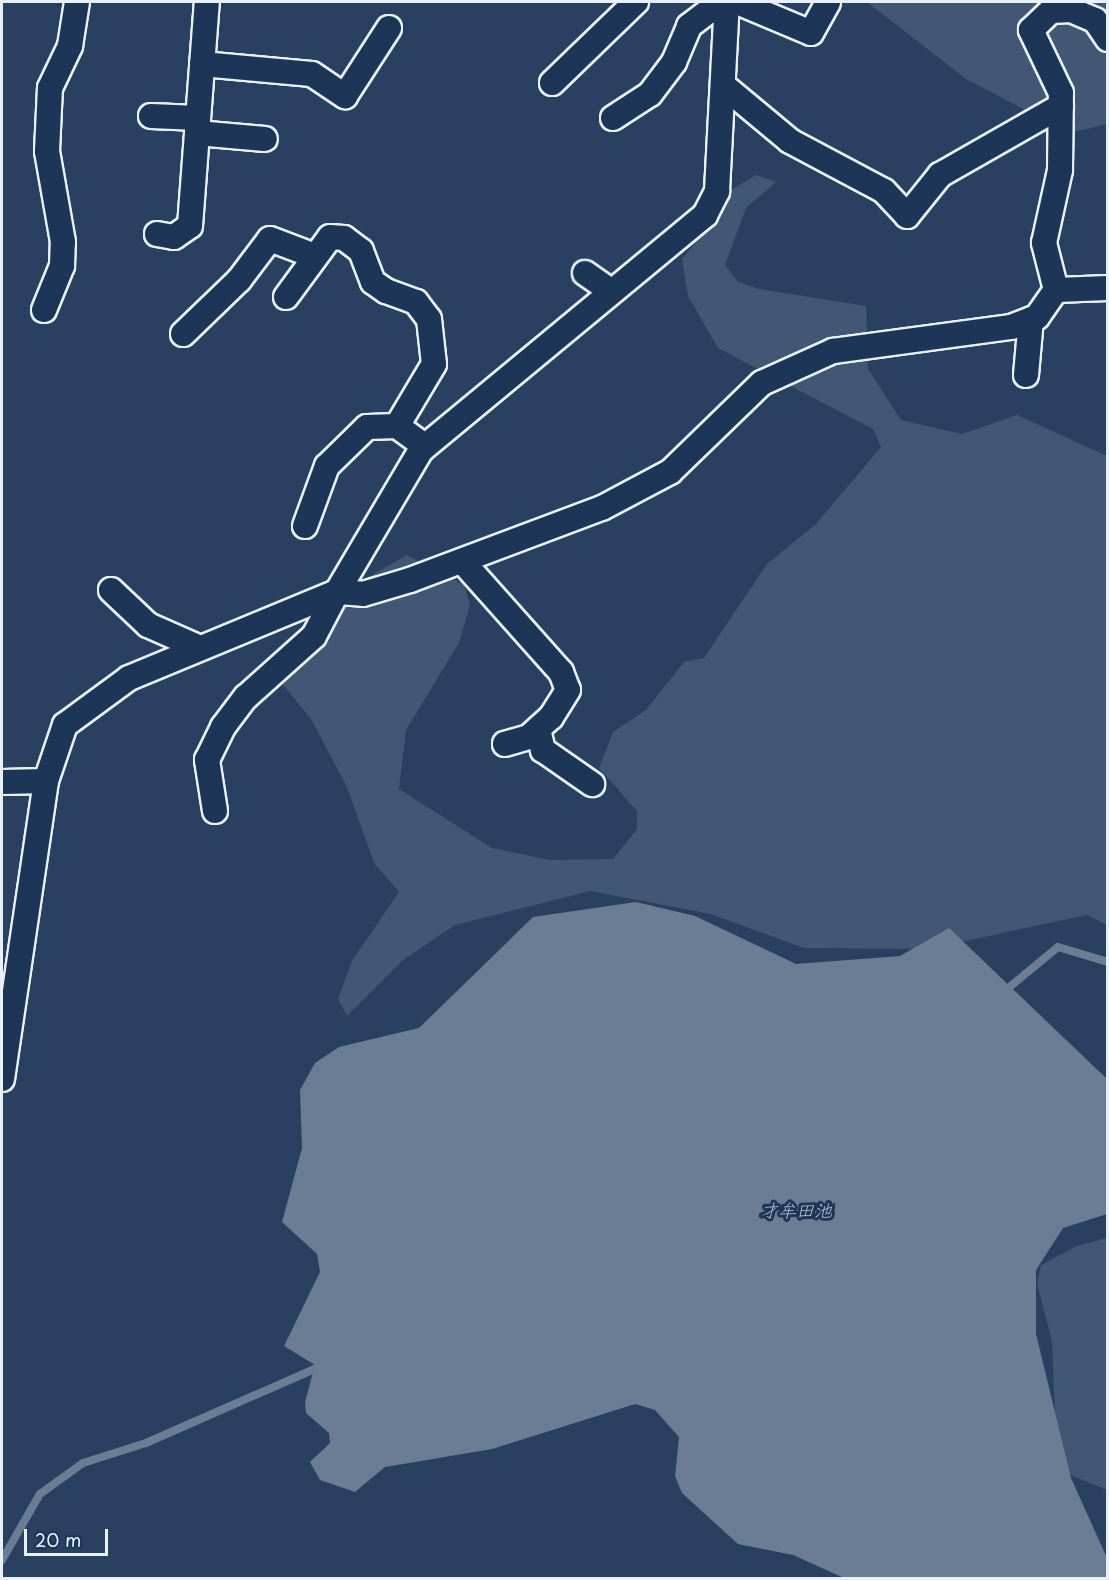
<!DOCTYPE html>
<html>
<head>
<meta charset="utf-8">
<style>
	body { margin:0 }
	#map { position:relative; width:1109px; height:1580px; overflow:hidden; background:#294061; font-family:"Playpen Sans","Klee One",sans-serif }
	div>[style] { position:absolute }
	.green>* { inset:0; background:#415774 }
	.water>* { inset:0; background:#6b7c95 }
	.stream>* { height:8px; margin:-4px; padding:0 4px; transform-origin:4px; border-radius:4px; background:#6b7c95 }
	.roads { filter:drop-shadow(2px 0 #e8f1f8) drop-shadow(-2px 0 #e8f1f8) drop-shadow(0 2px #e8f1f8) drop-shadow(0 -2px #e8f1f8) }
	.minor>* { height:24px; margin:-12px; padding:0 12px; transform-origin:12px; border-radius:12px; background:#1d3557 }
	span { translate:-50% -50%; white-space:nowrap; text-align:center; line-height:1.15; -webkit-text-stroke:6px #1d3557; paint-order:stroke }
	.water-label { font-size:18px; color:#b6c2d0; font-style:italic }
	.frame { position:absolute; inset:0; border:3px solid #e8f1f8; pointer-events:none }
	.scale { position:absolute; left:24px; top:1529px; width:84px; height:27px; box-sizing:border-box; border:3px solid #e8f1f8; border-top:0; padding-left:8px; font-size:18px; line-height:21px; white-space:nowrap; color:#e8f1f8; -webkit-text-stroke:4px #1d3557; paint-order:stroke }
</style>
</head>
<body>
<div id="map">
	<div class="green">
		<div style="clip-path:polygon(867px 2px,1107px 2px,1107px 124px,1069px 133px,966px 79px)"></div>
		<div style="clip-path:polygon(756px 175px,776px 182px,746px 208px,725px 265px,738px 282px,759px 289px,866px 306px,868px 369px,901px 420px,962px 434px,1017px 415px,1107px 456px,1107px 925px,1087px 915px,927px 949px,804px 948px,711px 914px,590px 891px,455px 925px,403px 960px,347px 1016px,338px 999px,352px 961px,399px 892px,374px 863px,347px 787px,311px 719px,275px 675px,272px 656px,356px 584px,407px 555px,464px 585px,470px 605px,459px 643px,406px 730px,399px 789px,492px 848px,550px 860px,613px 859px,637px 829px,637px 811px,599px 768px,613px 732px,646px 710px,684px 662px,704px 658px,767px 564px,816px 524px,881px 447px,873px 429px,718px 348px,688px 296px,682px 259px,707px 229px,726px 193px)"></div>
		<div style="clip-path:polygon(1107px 1238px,1107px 1490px,1068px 1474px,1057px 1459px,1052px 1341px,1037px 1284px,1041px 1265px,1077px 1246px)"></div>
	</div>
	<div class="water">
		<div style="clip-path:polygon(636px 902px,695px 916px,796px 964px,900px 956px,949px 928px,1107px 1079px,1107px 1214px,1063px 1228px,1036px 1270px,1036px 1334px,1071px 1478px,1107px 1558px,1107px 1578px,844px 1578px,793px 1555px,738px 1544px,682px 1493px,675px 1476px,679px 1437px,655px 1410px,635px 1404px,492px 1449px,385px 1467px,355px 1492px,320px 1480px,310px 1462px,330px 1443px,329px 1433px,306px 1413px,305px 1402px,315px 1365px,284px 1346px,320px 1272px,317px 1254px,282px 1222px,302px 1148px,300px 1090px,315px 1063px,339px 1047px,419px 1028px,533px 917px)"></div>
	</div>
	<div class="stream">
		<div style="left:1001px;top:994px;width:74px;rotate:-39.5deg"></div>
		<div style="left:1058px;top:947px;width:52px;rotate:16.7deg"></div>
		<div style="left:2px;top:1560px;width:76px;rotate:-60.1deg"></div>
		<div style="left:40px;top:1494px;width:53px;rotate:-35.8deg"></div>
		<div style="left:83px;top:1463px;width:66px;rotate:-17.6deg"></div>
		<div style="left:146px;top:1443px;width:194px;rotate:-23.7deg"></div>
	</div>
	<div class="roads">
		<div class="minor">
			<div style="left:737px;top:2px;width:80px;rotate:22.7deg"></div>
			<div style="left:811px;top:33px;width:35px;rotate:-61deg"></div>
			<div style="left:202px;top:64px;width:110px;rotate:5.2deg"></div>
			<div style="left:312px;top:74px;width:40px;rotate:34deg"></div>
			<div style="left:345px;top:96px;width:81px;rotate:-57.1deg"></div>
			<div style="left:552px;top:83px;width:117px;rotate:-44deg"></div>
			<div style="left:724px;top:86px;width:86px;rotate:39.8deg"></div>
			<div style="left:790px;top:141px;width:106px;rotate:28deg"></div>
			<div style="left:884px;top:191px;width:34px;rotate:47deg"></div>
			<div style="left:907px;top:216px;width:53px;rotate:-51.2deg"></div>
			<div style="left:940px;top:175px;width:139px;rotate:-29.7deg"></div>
			<div style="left:151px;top:116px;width:47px;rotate:2.4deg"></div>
			<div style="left:613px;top:118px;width:44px;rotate:-33deg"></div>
			<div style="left:650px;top:94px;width:40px;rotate:-53deg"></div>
			<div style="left:674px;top:62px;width:39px;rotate:-67deg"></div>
			<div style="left:689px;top:26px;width:40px;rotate:-37deg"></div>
			<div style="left:197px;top:133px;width:68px;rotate:5deg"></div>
			<div style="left:157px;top:234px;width:17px;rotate:10deg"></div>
			<div style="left:174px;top:237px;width:19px;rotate:-35deg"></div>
			<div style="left:190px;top:226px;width:225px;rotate:-85.7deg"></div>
			<div style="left:585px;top:273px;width:32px;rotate:35deg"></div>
			<div style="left:1056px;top:290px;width:52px;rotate:-2.2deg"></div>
			<div style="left:286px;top:297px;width:74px;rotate:-53.7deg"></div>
			<div style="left:330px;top:237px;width:14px;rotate:4deg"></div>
			<div style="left:344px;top:238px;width:21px;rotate:37deg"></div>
			<div style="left:361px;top:251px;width:33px;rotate:69deg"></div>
			<div style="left:373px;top:282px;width:16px;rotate:35deg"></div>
			<div style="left:386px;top:291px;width:32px;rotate:20deg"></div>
			<div style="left:416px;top:302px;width:21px;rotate:53deg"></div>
			<div style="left:429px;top:319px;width:45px;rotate:83.7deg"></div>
			<div style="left:434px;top:364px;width:72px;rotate:120.8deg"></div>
			<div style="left:44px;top:310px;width:48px;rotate:-67.8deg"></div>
			<div style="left:62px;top:266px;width:24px;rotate:-88deg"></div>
			<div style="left:63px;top:242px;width:92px;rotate:-100deg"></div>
			<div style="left:47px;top:151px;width:63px;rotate:-87.3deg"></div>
			<div style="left:50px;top:88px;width:47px;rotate:-64.5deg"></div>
			<div style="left:70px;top:46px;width:45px;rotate:-81deg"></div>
			<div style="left:183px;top:334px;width:78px;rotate:-44deg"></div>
			<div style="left:239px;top:280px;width:51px;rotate:-52.9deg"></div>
			<div style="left:270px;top:239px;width:45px;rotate:20.9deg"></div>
			<div style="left:1026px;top:375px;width:56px;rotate:-84.9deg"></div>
			<div style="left:305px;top:526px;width:64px;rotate:-69.9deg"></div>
			<div style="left:327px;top:466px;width:56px;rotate:-44.3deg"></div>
			<div style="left:367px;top:427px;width:30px;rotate:-2deg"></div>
			<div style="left:397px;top:426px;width:34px;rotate:36deg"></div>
			<div style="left:462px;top:561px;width:149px;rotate:48.3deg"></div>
			<div style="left:561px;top:672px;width:19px;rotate:69deg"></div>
			<div style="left:568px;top:690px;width:32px;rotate:122deg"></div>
			<div style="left:551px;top:717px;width:30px;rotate:138deg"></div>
			<div style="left:529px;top:737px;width:25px;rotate:164deg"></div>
			<div style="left:111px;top:590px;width:51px;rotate:43.4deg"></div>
			<div style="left:148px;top:625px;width:57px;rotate:23.9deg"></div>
			<div style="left:538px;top:729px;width:22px;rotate:77deg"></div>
			<div style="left:543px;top:750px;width:60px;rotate:34.8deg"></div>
			<div style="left:2px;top:782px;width:44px;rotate:-1.3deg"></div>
			<div style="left:215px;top:811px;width:52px;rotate:-98.9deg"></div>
			<div style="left:207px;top:760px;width:37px;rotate:-64deg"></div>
			<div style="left:223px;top:727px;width:38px;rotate:-53deg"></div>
			<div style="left:246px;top:697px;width:91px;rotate:-41.9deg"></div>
			<div style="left:314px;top:636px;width:50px;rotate:-62.4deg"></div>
			<div style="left:337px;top:592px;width:26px;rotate:4deg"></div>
			<div style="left:363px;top:594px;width:49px;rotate:-16.6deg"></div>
			<div style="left:410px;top:580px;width:205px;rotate:-20.6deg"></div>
			<div style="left:602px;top:508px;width:77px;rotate:-27.9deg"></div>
			<div style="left:670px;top:472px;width:128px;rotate:-44.1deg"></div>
			<div style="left:762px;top:383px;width:78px;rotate:-24.3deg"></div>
			<div style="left:833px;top:351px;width:180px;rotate:-7.7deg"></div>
			<div style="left:1011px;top:327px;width:28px;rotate:-21deg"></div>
			<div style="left:1037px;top:317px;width:33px;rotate:-55deg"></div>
			<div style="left:1056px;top:290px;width:49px;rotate:-104.3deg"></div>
			<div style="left:1044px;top:243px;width:75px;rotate:-77.6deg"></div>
			<div style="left:1060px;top:170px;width:77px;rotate:-89.3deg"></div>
			<div style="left:1061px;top:93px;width:70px;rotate:-115.5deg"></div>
			<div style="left:1031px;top:30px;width:28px;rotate:-44deg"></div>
			<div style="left:1051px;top:11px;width:20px;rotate:-3deg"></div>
			<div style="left:1071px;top:10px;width:26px;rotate:23deg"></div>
			<div style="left:1095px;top:20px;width:23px;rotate:56deg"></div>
			<div style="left:2px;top:1079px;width:301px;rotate:-81.6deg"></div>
			<div style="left:46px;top:781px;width:59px;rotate:-71.3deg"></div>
			<div style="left:65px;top:725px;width:79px;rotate:-36.3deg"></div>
			<div style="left:129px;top:678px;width:225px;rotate:-22.5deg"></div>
			<div style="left:337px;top:592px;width:165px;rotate:-59.4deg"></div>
			<div style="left:421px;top:450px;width:369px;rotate:-39.6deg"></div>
			<div style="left:705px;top:215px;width:27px;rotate:-63deg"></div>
			<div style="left:717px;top:191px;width:189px;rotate:-87deg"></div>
		</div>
	</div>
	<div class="water-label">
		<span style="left:796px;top:1210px">才牟田池</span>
	</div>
	<div class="frame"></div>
	<div class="scale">20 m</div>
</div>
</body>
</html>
